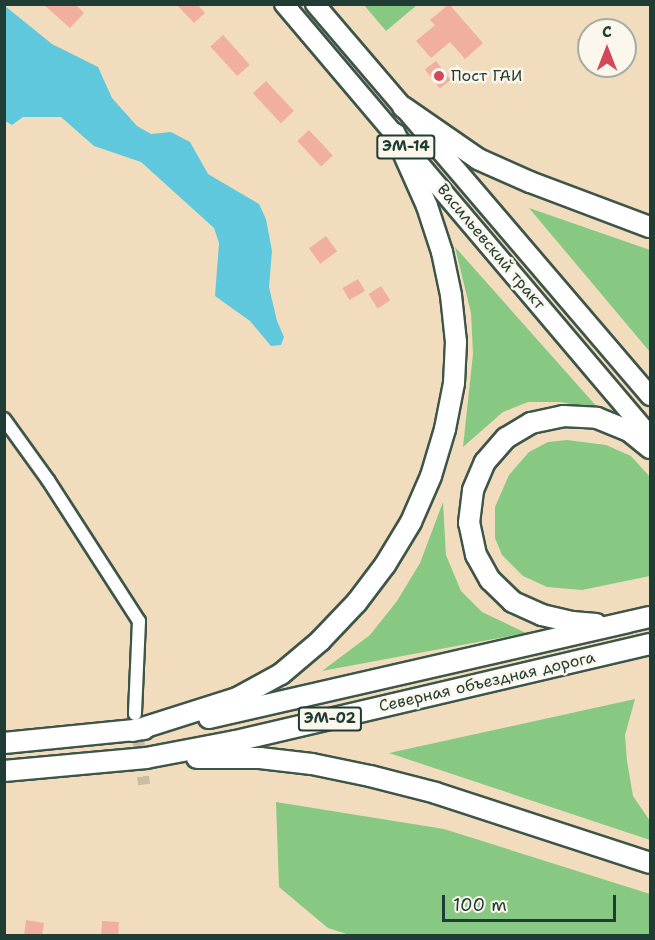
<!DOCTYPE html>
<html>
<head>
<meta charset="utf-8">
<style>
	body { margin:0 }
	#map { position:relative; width:655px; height:940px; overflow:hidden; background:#f1ddbd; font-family:"Shantell Sans",sans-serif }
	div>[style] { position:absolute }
	.green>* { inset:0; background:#87c982 }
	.water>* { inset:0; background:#60c8dd }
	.building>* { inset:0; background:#f1afa0; transform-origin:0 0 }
	.minor-tunnel>* { height:12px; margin-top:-6px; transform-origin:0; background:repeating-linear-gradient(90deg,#c7bda2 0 12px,transparent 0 18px) }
	.roads { filter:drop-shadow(2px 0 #3e5549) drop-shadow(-2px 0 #3e5549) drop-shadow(0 2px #3e5549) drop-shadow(0 -2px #3e5549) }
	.minor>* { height:12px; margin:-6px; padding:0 6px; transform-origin:6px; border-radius:6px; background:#fff }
	.primary>* { height:18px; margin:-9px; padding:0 9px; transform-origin:9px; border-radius:9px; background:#fff }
	.trunk>* { height:20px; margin:-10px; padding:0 10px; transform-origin:10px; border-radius:10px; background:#fff }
	.dots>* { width:16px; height:16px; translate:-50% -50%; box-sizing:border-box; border:3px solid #fbf7ec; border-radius:50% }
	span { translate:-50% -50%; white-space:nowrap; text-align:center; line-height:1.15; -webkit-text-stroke:5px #fbf7ec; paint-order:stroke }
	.shield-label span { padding:2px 4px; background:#fbf7ec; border:2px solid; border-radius:4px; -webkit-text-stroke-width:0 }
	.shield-label { font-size:15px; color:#1f3d34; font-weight:700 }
	.poi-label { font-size:16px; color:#1f3d34 }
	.left { translate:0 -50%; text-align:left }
	.street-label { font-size:16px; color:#1f3d34 }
	.frame { position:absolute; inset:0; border:6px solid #1f3d34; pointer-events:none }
	.north { position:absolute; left:577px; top:18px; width:60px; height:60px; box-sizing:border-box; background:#fbf7ec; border:2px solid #a3ada2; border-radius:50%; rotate:0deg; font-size:16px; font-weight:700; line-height:24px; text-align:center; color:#1f3d34 }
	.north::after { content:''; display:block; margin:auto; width:21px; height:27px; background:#d1495b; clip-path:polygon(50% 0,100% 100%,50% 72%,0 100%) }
	.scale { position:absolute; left:442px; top:895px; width:174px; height:27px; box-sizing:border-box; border:3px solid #1f3d34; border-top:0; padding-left:8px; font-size:18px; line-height:21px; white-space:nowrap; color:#1f3d34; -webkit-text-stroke:4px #fbf7ec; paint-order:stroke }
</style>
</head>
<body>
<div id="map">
	<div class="green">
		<div style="clip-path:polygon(364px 5px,417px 5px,386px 31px)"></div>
		<div style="clip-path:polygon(529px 208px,650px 250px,650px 352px)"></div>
		<div style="clip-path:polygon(455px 247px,599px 409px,560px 402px,528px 402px,503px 412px,463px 447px,473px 354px,471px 313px)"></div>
		<div style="clip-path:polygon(567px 440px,606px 445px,631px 456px,650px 477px,650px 576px,582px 590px,547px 587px,523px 576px,502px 555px,495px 538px,495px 507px,509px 475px,529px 452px,548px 442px)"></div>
		<div style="clip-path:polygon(443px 502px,446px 555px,461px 591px,482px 612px,526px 633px,322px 671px,370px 635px,397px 601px,420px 563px)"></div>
		<div style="clip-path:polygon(635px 699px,625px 735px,627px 761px,633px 796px,650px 821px,650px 840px,389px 753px)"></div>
		<div style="clip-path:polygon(276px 802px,444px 829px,650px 894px,650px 935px,353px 936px,328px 928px,279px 887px)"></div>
	</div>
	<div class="water">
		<div style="clip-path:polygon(5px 6px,52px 44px,98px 67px,112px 98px,137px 126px,151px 134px,171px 132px,190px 142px,208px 174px,259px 204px,266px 219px,272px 251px,269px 287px,277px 321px,284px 337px,281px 345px,271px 346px,250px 321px,215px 296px,219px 243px,214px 228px,141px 162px,94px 146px,61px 117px,23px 117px,12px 125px,5px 121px)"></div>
	</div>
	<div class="building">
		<div style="clip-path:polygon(43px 4px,75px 4px,84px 13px,70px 28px)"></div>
		<div style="clip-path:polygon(176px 4px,197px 4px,205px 13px,194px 23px)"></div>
		<div style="clip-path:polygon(449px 4px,483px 43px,465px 59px,450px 42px,431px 58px,416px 41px,435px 25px,430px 20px)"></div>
		<div style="left:223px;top:35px;width:40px;height:17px;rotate:48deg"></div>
		<div style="clip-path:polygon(589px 35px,589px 70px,587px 71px,577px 39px)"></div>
		<div style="left:436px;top:61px;width:24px;height:14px;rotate:52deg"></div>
		<div style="left:266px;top:81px;width:41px;height:18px;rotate:47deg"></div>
		<div style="left:309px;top:130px;width:35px;height:16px;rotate:47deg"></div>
		<div style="left:326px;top:236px;width:19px;height:21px;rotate:54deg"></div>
		<div style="left:358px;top:279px;width:14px;height:18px;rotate:60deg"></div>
		<div style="left:381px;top:286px;width:17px;height:15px;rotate:57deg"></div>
		<div style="clip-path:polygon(26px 920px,44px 923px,42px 936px,24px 936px)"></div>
		<div style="left:102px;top:921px;width:17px;height:15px;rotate:3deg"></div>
	</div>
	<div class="minor-tunnel">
		<div style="left:136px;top:723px;width:62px;rotate:82.5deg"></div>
	</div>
	<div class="roads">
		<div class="minor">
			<div style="left:4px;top:419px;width:75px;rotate:54.2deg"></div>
			<div style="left:48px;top:480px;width:168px;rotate:57.2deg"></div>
			<div style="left:139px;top:621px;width:93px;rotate:92.5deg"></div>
		</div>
		<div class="primary">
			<div style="left:284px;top:4px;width:566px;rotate:49.73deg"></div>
			<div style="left:315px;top:4px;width:516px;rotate:49.48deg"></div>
		</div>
		<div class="trunk">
			<div style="left:403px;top:107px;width:91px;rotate:34.7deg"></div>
			<div style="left:478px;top:159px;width:57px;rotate:23.9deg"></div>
			<div style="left:530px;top:182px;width:128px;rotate:20.6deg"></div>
			<div style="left:596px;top:624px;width:24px;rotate:-175deg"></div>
			<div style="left:572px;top:622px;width:31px;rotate:-167deg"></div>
			<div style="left:542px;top:615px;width:32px;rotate:-156deg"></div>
			<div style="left:513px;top:602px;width:32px;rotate:-136deg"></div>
			<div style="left:490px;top:580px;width:29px;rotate:-119deg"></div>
			<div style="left:476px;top:555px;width:33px;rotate:-102deg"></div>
			<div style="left:469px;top:523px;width:33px;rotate:-83deg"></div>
			<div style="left:473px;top:490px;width:30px;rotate:-67deg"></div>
			<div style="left:485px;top:462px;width:32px;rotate:-49deg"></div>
			<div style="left:506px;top:438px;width:29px;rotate:-31deg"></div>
			<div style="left:531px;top:423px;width:33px;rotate:-12deg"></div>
			<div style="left:563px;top:416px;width:34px;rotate:3deg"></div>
			<div style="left:597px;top:418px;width:35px;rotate:22deg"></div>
			<div style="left:629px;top:431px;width:27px;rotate:39deg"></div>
			<div style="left:209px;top:718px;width:452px;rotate:-12.9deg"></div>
			<div style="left:133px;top:731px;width:109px;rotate:-17.6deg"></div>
			<div style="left:237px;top:698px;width:50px;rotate:-28.6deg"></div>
			<div style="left:281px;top:674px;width:51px;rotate:-40.2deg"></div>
			<div style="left:320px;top:641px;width:54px;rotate:-46.5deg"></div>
			<div style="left:357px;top:602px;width:46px;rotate:-52.9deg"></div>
			<div style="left:385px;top:565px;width:50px;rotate:-58.8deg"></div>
			<div style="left:411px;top:522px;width:50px;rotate:-66.5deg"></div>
			<div style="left:431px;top:476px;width:49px;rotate:-73.4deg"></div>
			<div style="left:445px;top:429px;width:47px;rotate:-78.9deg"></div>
			<div style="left:454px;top:383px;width:41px;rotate:-87.2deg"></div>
			<div style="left:456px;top:342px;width:47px;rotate:-96.1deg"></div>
			<div style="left:451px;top:295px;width:44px;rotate:-101.8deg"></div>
			<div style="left:442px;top:252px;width:48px;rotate:-108.1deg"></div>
			<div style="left:427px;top:206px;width:79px;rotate:-114deg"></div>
			<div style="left:4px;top:743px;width:141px;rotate:-5.7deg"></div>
			<div style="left:197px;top:758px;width:63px"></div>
			<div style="left:260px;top:758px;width:52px;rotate:6.6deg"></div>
			<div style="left:312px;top:764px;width:59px;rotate:11.7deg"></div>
			<div style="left:370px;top:776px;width:68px;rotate:14.4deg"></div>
			<div style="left:436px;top:793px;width:225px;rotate:18.1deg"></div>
			<div style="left:4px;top:771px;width:143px;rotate:-5.2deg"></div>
			<div style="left:146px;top:758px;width:92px;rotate:-10.7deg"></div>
			<div style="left:236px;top:741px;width:425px;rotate:-13.2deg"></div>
		</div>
	</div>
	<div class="dots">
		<div style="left:439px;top:76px;background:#d1495b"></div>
	</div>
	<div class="shield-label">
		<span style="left:406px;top:147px">ЭМ-14</span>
		<span style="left:330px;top:719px">ЭМ-02</span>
	</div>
	<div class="poi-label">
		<span class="left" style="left:451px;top:76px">Пост ГАИ</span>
	</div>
	<div class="street-label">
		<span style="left:491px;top:247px;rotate:50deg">Васильевский тракт</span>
		<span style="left:487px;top:682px;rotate:-13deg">Северная объездная дорога</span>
	</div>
	<div class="frame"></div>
	<div class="north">С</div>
	<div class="scale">100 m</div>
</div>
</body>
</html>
